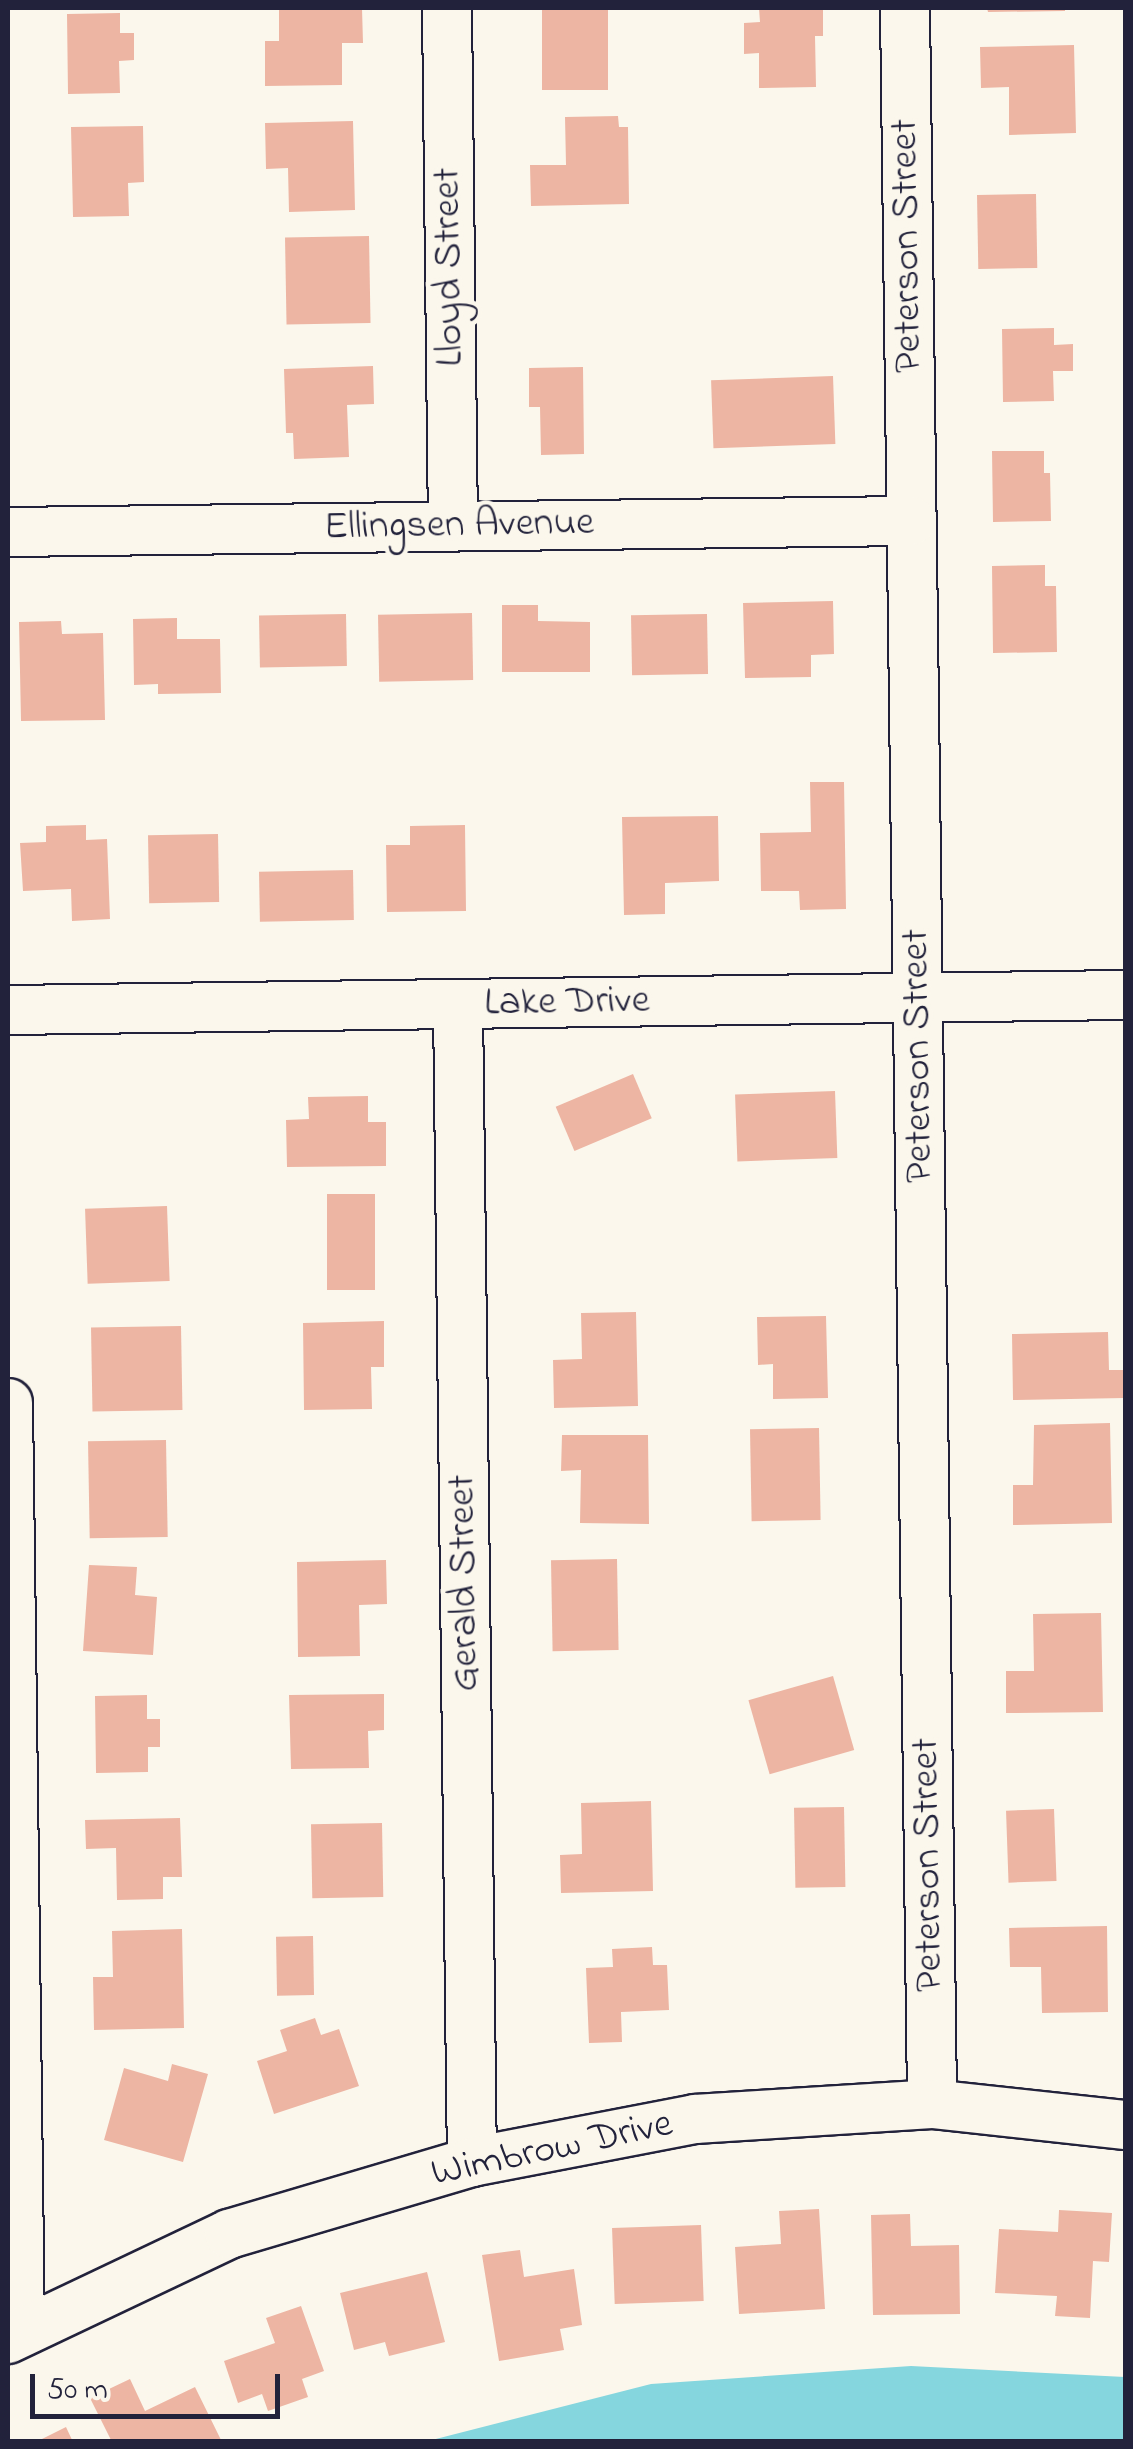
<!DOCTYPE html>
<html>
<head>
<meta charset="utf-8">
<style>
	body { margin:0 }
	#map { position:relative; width:1133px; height:2449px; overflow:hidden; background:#fbf7ec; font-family:"Indie Flower",sans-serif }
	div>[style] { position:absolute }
	.water>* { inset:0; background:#85d6de }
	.building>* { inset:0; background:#edb5a3; transform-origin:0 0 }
	.roads { filter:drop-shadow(2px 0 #22223b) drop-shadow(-2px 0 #22223b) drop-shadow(0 2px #22223b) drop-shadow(0 -2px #22223b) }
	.minor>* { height:48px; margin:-24px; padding:0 24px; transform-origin:24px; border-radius:24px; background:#fbf7ec }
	span { translate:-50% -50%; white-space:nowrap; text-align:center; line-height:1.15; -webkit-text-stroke:9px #fbf7ec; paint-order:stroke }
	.street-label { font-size:40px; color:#22223b }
	.frame { position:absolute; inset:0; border:10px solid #22223b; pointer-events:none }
	.scale { position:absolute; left:30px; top:2374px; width:250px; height:45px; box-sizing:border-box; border:5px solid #22223b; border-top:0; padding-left:12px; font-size:30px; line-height:35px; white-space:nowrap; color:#22223b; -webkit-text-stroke:8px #fbf7ec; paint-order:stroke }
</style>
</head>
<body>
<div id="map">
	<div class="water">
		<div style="clip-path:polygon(911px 2366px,1125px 2377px,1125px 2441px,428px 2441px,651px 2384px)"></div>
	</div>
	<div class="building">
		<div style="clip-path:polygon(279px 8px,362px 8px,363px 43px,342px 43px,342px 85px,265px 86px,265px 41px,279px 41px)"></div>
		<div style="left:542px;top:8px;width:66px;height:82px"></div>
		<div style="clip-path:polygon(759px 8px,823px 8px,823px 36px,815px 36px,816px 87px,759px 88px,759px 53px,744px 54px,744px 23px,760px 22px)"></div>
		<div style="clip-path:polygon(987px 8px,1065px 8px,1065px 11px,988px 12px)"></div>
		<div style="clip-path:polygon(120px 13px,120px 33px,134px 33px,134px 60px,119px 61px,120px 93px,68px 94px,67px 14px)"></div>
		<div style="clip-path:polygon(1074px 45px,1076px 133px,1009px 135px,1009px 87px,981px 88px,980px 47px)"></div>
		<div style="clip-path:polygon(618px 116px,619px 127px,628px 127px,629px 204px,531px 206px,530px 165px,566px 165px,565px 117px)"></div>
		<div style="clip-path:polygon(353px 121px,355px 210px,289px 212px,288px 168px,266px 169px,265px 123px)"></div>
		<div style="clip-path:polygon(143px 126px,144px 182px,128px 183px,129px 216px,73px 217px,71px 127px)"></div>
		<div style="left:1036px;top:194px;width:74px;height:59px;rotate:89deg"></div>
		<div style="left:369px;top:236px;width:87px;height:84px;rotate:89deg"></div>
		<div style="clip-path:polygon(1054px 328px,1054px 345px,1073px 344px,1073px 371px,1053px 371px,1054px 401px,1003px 402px,1002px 329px)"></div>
		<div style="clip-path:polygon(373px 366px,374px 404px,347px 405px,349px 457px,294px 459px,293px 433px,286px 433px,284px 369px)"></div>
		<div style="clip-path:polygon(583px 367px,584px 454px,541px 455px,540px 407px,529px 407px,529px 368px)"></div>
		<div style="left:833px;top:376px;width:68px;height:122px;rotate:88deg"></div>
		<div style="clip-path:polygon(992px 451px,1044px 451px,1044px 473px,1050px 473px,1051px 521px,993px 522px)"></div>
		<div style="clip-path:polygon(1045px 565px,1045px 586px,1056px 586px,1057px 652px,993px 653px,992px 566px)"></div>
		<div style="clip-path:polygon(833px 601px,834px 654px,811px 655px,811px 677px,745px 678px,743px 603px)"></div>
		<div style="clip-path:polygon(502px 605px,538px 605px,538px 621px,590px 622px,590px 672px,502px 672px)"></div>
		<div style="left:472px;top:613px;width:67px;height:94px;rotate:89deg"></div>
		<div style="left:346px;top:614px;width:52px;height:87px;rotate:89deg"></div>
		<div style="left:707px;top:614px;width:60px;height:76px;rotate:89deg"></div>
		<div style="clip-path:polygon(177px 618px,177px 639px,220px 639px,221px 693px,158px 694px,158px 684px,134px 685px,133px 619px)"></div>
		<div style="clip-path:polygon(61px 621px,62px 634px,103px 633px,105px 720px,21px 721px,19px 622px)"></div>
		<div style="clip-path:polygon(810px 782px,844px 782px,846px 909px,800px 910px,799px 891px,761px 891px,760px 833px,811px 832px)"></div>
		<div style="clip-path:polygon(718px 816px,719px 881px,665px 883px,665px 914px,624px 915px,622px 817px)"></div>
		<div style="clip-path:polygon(86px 825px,86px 840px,107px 839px,110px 919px,72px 921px,71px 889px,23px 891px,20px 843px,46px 842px,46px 826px)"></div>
		<div style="clip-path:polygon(465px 825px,466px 911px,387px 912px,386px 845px,410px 845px,410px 826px)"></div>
		<div style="left:218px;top:834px;width:68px;height:70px;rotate:89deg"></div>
		<div style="left:353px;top:870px;width:50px;height:94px;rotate:89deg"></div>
		<div style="left:633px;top:1074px;width:48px;height:84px;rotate:67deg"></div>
		<div style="left:835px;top:1091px;width:67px;height:100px;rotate:88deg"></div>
		<div style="clip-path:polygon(368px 1096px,368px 1122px,386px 1122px,386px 1166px,287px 1167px,286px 1120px,309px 1119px,308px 1097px)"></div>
		<div style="left:327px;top:1194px;width:48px;height:96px"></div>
		<div style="left:167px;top:1206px;width:75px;height:82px;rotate:88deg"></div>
		<div style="clip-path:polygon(636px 1312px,638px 1406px,554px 1408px,553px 1360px,582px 1359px,581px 1313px)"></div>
		<div style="clip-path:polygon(826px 1316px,828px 1398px,773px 1399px,773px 1364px,758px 1365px,757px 1317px)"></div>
		<div style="clip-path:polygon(384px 1321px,384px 1367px,371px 1367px,372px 1409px,304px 1410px,303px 1323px)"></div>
		<div style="left:181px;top:1326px;width:84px;height:90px;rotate:89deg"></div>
		<div style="clip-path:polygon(1108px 1332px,1109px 1370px,1124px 1370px,1124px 1398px,1013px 1400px,1012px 1334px)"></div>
		<div style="clip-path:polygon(1110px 1423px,1112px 1523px,1013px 1525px,1013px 1485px,1033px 1485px,1034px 1425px)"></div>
		<div style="left:819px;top:1428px;width:92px;height:69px;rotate:89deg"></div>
		<div style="clip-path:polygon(562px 1435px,648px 1435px,649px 1524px,580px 1523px,581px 1470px,561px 1471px)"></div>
		<div style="left:166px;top:1440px;width:97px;height:78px;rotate:89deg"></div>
		<div style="left:617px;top:1559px;width:91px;height:66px;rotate:89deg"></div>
		<div style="clip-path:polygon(386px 1560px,387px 1604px,359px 1605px,360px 1656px,298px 1657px,297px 1562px)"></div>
		<div style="clip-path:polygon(89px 1565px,137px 1567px,135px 1595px,157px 1597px,153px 1655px,83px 1651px)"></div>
		<div style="clip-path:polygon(1101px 1613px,1103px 1712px,1006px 1713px,1006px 1671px,1034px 1671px,1033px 1614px)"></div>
		<div style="left:833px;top:1676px;width:77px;height:88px;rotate:74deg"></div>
		<div style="clip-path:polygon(384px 1694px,384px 1730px,368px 1731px,369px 1768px,291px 1769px,289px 1695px)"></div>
		<div style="clip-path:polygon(147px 1695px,147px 1719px,160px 1719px,160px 1747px,148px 1747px,148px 1772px,96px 1773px,95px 1696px)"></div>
		<div style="clip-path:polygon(651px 1801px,653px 1891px,561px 1893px,560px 1855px,582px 1854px,581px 1803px)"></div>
		<div style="left:844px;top:1807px;width:80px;height:50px;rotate:89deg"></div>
		<div style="left:1054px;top:1809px;width:72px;height:48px;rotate:88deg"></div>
		<div style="clip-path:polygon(180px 1818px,182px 1877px,163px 1877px,163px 1899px,117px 1900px,116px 1848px,86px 1849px,85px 1820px)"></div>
		<div style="left:382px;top:1823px;width:74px;height:71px;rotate:89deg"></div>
		<div style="clip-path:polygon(1107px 1926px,1108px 2012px,1042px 2013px,1041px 1967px,1010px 1967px,1009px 1928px)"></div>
		<div style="clip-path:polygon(182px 1929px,184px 2028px,94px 2030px,93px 1977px,113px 1977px,112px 1931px)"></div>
		<div style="left:313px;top:1936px;width:59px;height:37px;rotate:89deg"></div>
		<div style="clip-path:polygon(652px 1947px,653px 1965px,667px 1965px,669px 2010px,621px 2012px,622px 2042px,589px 2043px,586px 1968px,613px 1967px,612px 1949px)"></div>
		<div style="clip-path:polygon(315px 2018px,321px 2035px,339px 2029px,359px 2086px,274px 2114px,257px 2061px,287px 2051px,280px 2030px)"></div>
		<div style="clip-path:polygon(172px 2064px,208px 2074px,183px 2162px,104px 2140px,124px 2068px,168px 2081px)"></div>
		<div style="clip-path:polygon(819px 2209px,825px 2309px,739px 2314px,735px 2247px,781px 2244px,779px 2211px)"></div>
		<div style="clip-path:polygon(1059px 2210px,1112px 2213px,1109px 2262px,1093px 2261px,1090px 2318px,1055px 2316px,1057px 2296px,995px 2293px,999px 2229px,1058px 2232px)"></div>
		<div style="clip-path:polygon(910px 2214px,911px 2246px,959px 2245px,960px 2314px,873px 2315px,871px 2215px)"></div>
		<div style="left:701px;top:2225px;width:76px;height:89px;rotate:88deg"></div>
		<div style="clip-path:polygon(520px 2250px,524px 2277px,574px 2269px,582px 2325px,560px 2329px,564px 2350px,499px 2361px,482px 2255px)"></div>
		<div style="clip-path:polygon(427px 2272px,445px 2342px,389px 2356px,385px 2342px,354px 2350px,340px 2293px)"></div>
		<div style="clip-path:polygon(301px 2306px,324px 2371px,302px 2379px,308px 2397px,268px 2411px,262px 2394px,238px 2403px,224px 2361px,275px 2343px,266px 2318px)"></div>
		<div style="clip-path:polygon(130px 2379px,145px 2411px,195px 2387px,221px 2440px,112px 2442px,90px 2398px)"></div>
		<div style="clip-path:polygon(66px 2427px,73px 2442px,36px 2442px)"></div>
	</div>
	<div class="roads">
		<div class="minor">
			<div style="left:447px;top:8px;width:518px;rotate:89.34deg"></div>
			<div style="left:905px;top:8px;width:2096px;rotate:89.26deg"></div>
			<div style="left:8px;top:532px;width:903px;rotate:-0.7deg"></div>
			<div style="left:458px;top:1004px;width:1158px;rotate:89.31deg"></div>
			<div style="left:8px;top:1010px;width:1118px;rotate:-0.77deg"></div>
			<div style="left:8px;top:1403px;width:929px;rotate:89.26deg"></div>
			<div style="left:8px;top:2339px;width:245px;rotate:-25.4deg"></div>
			<div style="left:229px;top:2234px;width:253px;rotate:-16.5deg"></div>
			<div style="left:472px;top:2162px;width:227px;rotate:-10.9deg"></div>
			<div style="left:695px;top:2119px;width:237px;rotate:-3.6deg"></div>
			<div style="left:932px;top:2104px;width:195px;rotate:6.2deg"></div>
		</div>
	</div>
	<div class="street-label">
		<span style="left:908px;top:246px;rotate:-91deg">Peterson Street</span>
		<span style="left:450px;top:267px;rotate:-91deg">Lloyd Street</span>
		<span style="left:459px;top:526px;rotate:-1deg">Ellingsen Avenue</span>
		<span style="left:567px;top:1003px;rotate:-1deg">Lake Drive</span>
		<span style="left:919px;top:1056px;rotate:-91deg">Peterson Street</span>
		<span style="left:465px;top:1583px;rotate:-91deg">Gerald Street</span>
		<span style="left:929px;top:1865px;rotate:-91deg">Peterson Street</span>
		<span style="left:552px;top:2150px;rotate:-12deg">Wimbrow Drive</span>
	</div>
	<div class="frame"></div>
	<div class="scale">50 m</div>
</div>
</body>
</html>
